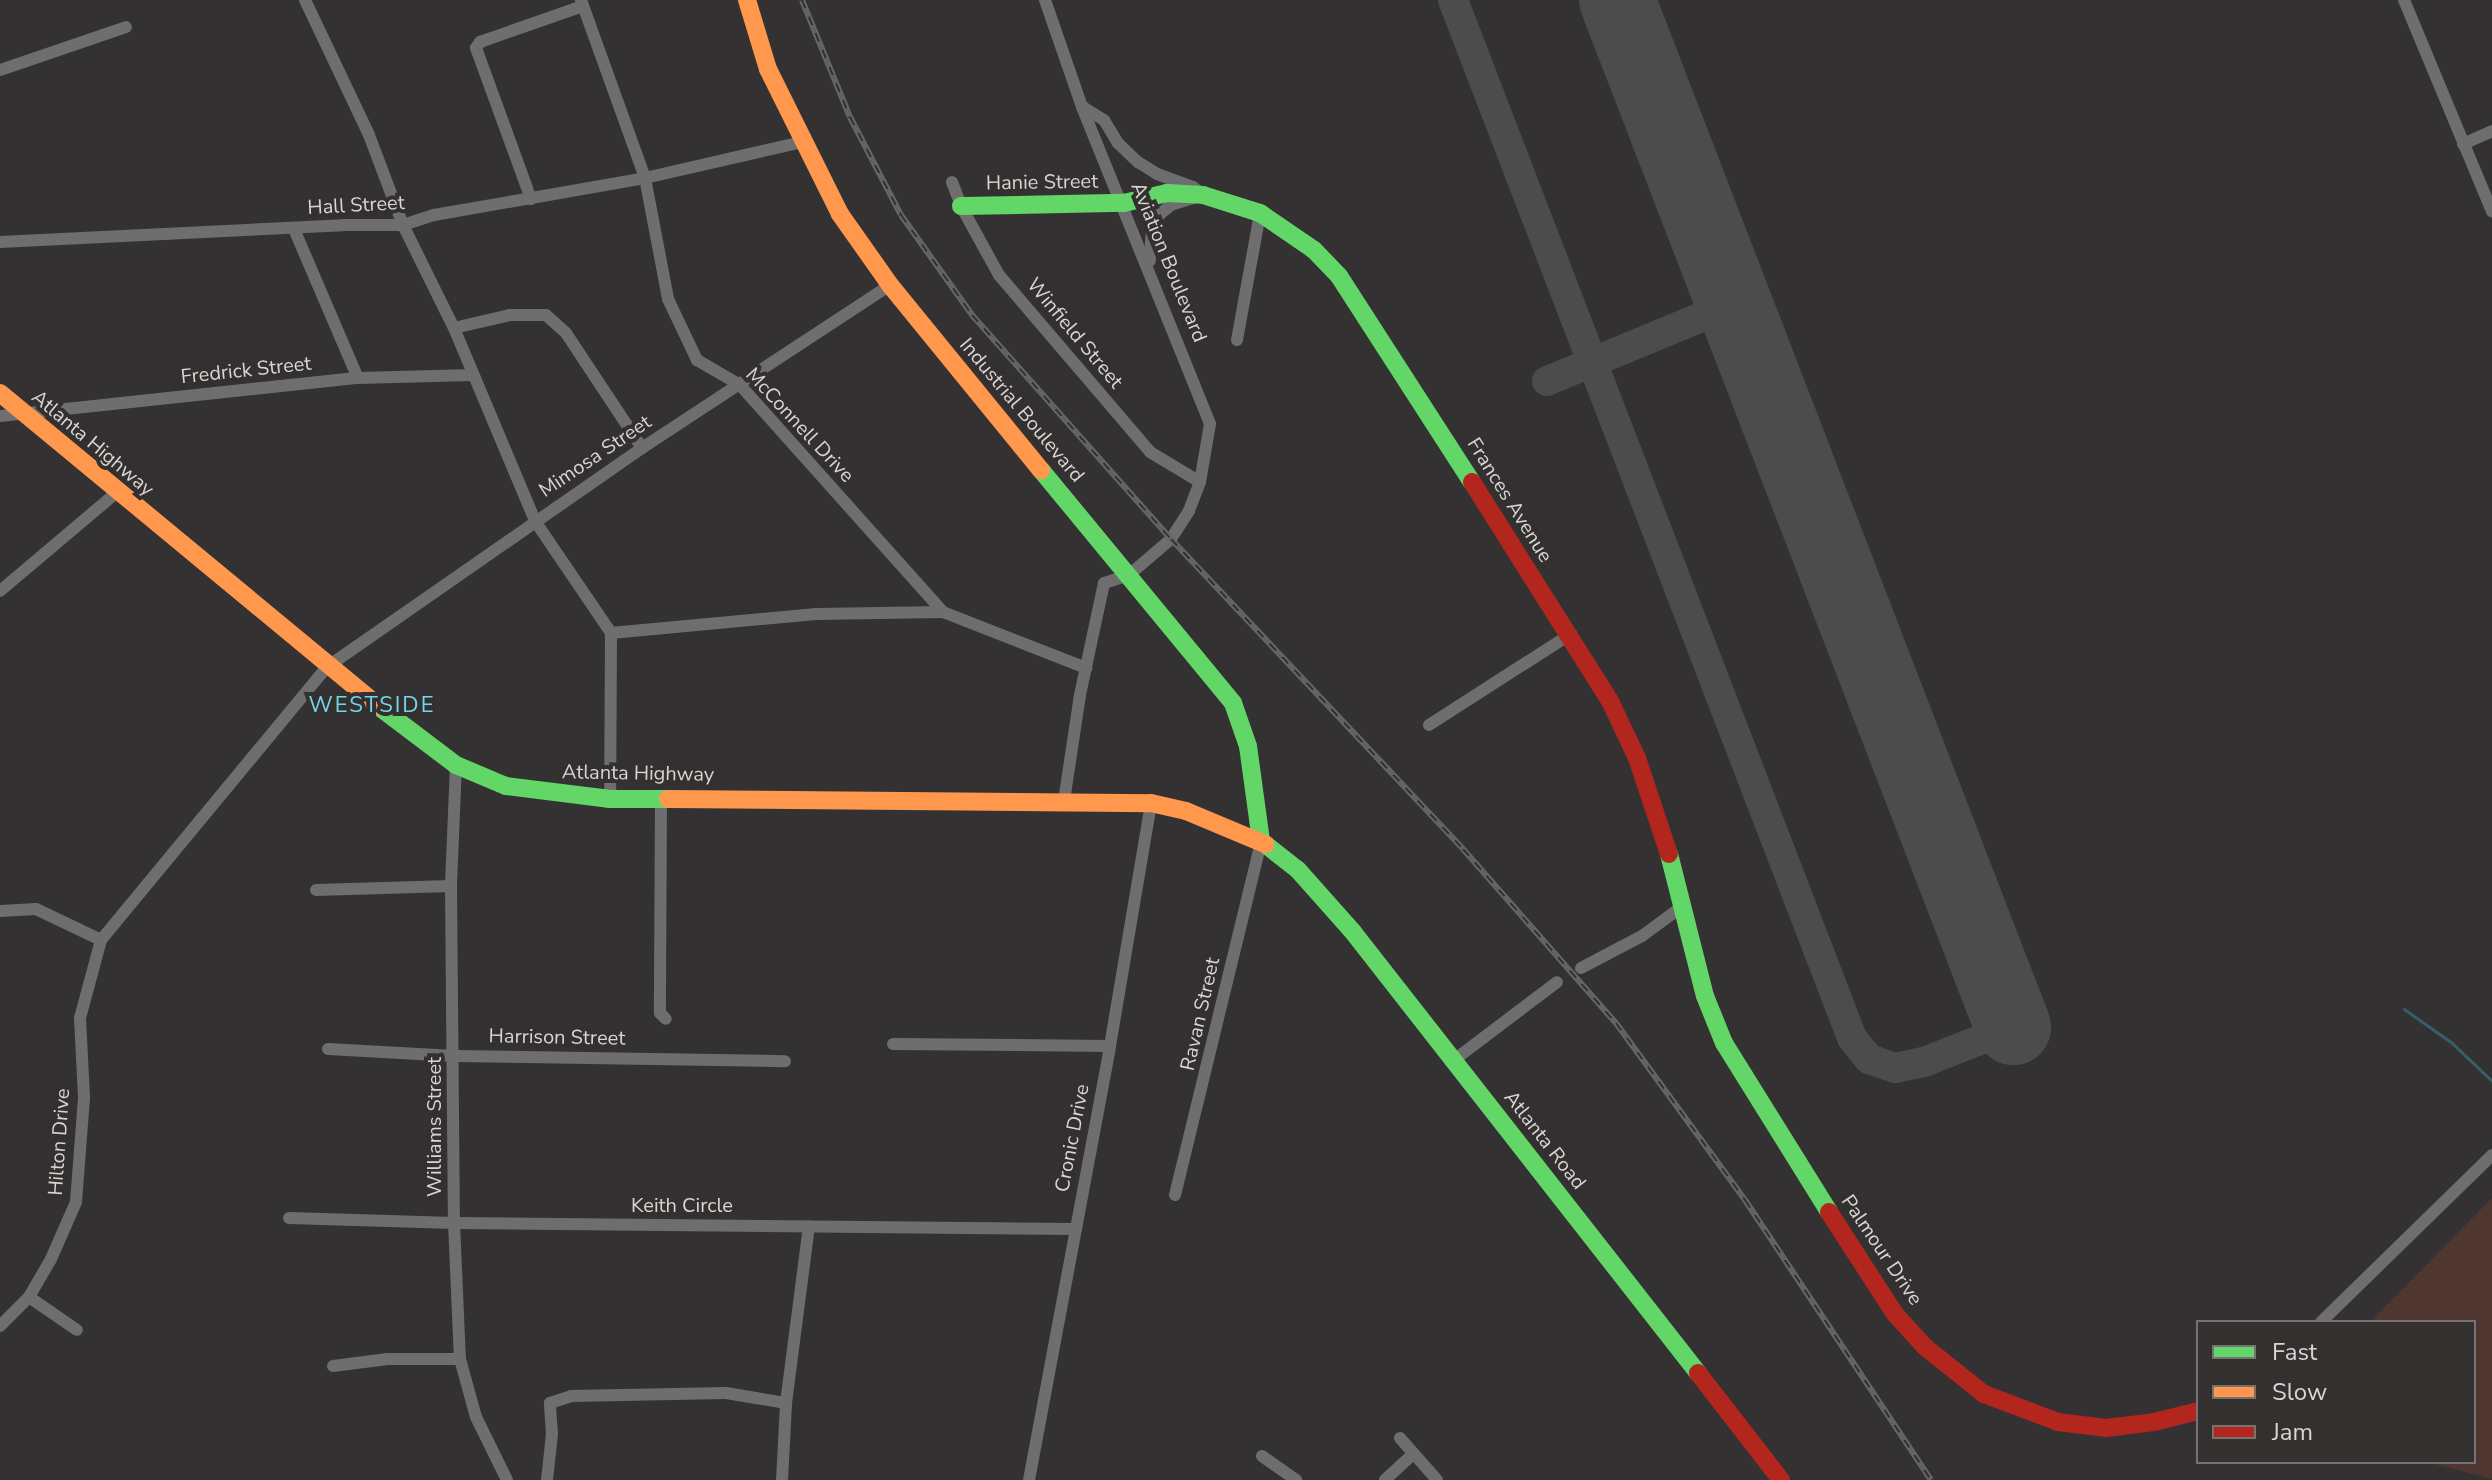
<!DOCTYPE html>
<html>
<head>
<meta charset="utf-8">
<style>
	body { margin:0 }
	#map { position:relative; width:2492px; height:1480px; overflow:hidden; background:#333131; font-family:"Nunito Sans",sans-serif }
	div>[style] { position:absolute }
	.green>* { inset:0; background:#4f3631 }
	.stream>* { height:3px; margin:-1.5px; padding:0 1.5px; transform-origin:1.5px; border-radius:1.5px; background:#356069 }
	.taxiway>* { height:30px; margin:-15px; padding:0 15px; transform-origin:15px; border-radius:15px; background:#4d4c4c }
	.runway>* { height:76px; margin:-38px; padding:0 38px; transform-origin:38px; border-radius:38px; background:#4d4c4c }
	.street>* { height:12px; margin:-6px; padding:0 6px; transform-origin:6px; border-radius:6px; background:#6e6e6e }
	.fast>* { height:18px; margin:-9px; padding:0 9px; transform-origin:9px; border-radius:9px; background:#63d668 }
	.slow>* { height:18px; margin:-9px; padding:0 9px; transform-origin:9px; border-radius:9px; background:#ff974d }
	.jam>* { height:18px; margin:-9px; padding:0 9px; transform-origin:9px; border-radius:9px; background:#b3261e }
	.rail>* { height:6px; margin-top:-3px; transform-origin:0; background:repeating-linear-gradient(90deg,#343030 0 9px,#676767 0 18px); box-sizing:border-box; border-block:2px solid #676767 }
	span { translate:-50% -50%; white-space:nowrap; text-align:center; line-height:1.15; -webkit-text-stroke:8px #343030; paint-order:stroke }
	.street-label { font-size:20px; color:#d8d5d5 }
	.neighbourhood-label { font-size:22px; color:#71d7ed; letter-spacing:2px }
	.legend { position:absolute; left:2196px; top:1320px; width:280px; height:144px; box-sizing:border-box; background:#343030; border:2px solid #767272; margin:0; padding:10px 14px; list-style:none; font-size:24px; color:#d8d5d5 }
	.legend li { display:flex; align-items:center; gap:16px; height:40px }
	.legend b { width:40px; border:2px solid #767272 }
</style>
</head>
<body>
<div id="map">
	<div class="green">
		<div style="clip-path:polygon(2492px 1198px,2492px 1479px,2427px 1462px,2474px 1462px,2474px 1322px,2370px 1322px)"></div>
	</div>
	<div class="stream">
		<div style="left:2404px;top:1009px;width:59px;rotate:35.3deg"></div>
		<div style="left:2452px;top:1043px;width:55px;rotate:43.5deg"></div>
	</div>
	<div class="taxiway">
		<div style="left:1453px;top:0;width:1112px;rotate:68.97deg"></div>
		<div style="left:1852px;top:1038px;width:27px;rotate:51deg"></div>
		<div style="left:1869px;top:1059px;width:28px;rotate:19deg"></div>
		<div style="left:1895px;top:1068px;width:30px;rotate:-12deg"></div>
		<div style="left:1924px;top:1062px;width:96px;rotate:-21.5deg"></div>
		<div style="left:1547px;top:381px;width:201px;rotate:-22.5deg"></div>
	</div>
	<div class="runway">
		<div style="left:1617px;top:0;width:1101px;rotate:68.91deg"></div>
	</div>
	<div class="street">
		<div style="left:305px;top:0;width:149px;rotate:64.6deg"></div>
		<div style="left:369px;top:135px;width:96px;rotate:69.3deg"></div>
		<div style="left:403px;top:225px;width:115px;rotate:63.7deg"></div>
		<div style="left:454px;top:328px;width:209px;rotate:67.2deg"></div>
		<div style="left:535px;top:521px;width:135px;rotate:55.8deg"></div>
		<div style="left:611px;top:633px;width:166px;rotate:90.3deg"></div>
		<div style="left:581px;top:0;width:189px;rotate:70.2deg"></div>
		<div style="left:645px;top:178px;width:123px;rotate:79.2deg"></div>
		<div style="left:668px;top:299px;width:68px;rotate:64.6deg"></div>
		<div style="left:697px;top:360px;width:50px;rotate:30.2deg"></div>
		<div style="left:740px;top:385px;width:305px;rotate:48.2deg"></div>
		<div style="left:943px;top:612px;width:154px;rotate:21.4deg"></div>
		<div style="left:1045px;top:0;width:113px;rotate:70.9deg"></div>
		<div style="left:1082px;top:107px;width:342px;rotate:68deg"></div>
		<div style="left:1210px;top:424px;width:59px;rotate:99.8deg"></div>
		<div style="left:1200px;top:482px;width:31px;rotate:111deg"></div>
		<div style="left:1189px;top:511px;width:33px;rotate:123deg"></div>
		<div style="left:1171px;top:539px;width:55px;rotate:139.4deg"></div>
		<div style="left:1129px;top:575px;width:26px;rotate:162deg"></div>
		<div style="left:1104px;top:583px;width:115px;rotate:102.1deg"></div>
		<div style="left:1080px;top:695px;width:107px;rotate:98.6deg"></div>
		<div style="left:2404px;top:0;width:229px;rotate:67.4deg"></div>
		<div style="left:0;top:70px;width:133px;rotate:-18.8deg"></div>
		<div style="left:1083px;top:107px;width:25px;rotate:32deg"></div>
		<div style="left:1104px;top:120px;width:27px;rotate:59deg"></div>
		<div style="left:1118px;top:143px;width:28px;rotate:44deg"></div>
		<div style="left:1138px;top:162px;width:22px;rotate:32deg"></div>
		<div style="left:1157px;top:174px;width:38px;rotate:20deg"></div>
		<div style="left:1193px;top:187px;width:13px;rotate:39deg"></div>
		<div style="left:1203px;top:195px;width:34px;rotate:163deg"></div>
		<div style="left:1171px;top:205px;width:14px;rotate:141deg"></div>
		<div style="left:1160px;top:214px;width:17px;rotate:118deg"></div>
		<div style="left:1152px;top:229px;width:32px;rotate:94deg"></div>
		<div style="left:2463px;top:144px;width:32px;rotate:-24deg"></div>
		<div style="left:952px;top:182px;width:26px;rotate:69deg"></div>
		<div style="left:961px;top:206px;width:79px;rotate:61.2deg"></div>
		<div style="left:999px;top:275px;width:233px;rotate:49.5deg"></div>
		<div style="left:1150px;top:452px;width:58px;rotate:31deg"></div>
		<div style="left:531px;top:199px;width:161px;rotate:-110deg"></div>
		<div style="left:476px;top:48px;width:7px;rotate:-56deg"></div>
		<div style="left:480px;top:42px;width:109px;rotate:-19.3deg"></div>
		<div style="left:294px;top:229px;width:162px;rotate:66.8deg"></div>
		<div style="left:0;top:242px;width:343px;rotate:-2.8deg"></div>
		<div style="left:343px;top:225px;width:60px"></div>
		<div style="left:403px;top:225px;width:33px;rotate:-18deg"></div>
		<div style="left:434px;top:215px;width:214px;rotate:-9.9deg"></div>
		<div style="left:645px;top:178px;width:161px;rotate:-12.9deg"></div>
		<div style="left:454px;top:328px;width:57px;rotate:-13.1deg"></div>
		<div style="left:510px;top:315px;width:36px"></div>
		<div style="left:546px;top:315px;width:27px;rotate:42deg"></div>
		<div style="left:566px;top:333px;width:138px;rotate:56.5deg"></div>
		<div style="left:1237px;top:340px;width:129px;rotate:-79.7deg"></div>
		<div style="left:0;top:416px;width:360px;rotate:-6.1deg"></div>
		<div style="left:358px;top:378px;width:114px;rotate:-1.5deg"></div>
		<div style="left:0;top:591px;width:153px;rotate:-40.2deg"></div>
		<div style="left:611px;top:633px;width:206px;rotate:-5.3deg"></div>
		<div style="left:816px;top:614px;width:127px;rotate:-0.9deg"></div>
		<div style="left:1429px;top:725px;width:169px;rotate:-32.7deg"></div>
		<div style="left:456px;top:765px;width:121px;rotate:92.4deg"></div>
		<div style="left:451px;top:886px;width:337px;rotate:89.5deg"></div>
		<div style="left:454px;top:1223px;width:136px;rotate:87.5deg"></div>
		<div style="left:460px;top:1359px;width:60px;rotate:74.6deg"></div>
		<div style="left:476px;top:1417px;width:70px;rotate:63.8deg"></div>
		<div style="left:661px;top:798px;width:215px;rotate:90.3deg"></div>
		<div style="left:660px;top:1013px;width:8px;rotate:45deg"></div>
		<div style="left:316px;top:890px;width:135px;rotate:-1.7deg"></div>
		<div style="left:0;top:911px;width:36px;rotate:-3deg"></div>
		<div style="left:36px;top:909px;width:72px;rotate:25.5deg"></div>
		<div style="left:1581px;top:968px;width:69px;rotate:-27.7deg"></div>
		<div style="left:1642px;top:936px;width:47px;rotate:-36.4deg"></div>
		<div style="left:893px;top:1044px;width:217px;rotate:0.5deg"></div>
		<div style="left:328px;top:1049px;width:127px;rotate:3.2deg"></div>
		<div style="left:455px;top:1056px;width:330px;rotate:0.9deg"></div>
		<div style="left:1454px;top:1060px;width:129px;rotate:-37.1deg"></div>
		<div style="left:1175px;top:1195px;width:364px;rotate:-76.3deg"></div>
		<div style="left:289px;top:1218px;width:165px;rotate:1.7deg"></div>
		<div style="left:454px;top:1223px;width:622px;rotate:0.55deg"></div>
		<div style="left:29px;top:1297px;width:58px;rotate:34.5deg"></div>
		<div style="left:2321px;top:1322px;width:239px;rotate:-44.3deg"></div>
		<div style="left:0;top:1326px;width:41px;rotate:-45deg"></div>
		<div style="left:29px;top:1297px;width:44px;rotate:-59.9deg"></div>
		<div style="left:51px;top:1259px;width:62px;rotate:-66.3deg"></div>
		<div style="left:76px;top:1202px;width:105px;rotate:-85.6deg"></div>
		<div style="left:84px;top:1097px;width:79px;rotate:-92.9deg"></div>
		<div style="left:80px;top:1018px;width:81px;rotate:-74.9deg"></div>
		<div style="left:101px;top:940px;width:354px;rotate:-50.4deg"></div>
		<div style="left:327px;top:667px;width:384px;rotate:-34.8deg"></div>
		<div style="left:642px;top:448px;width:297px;rotate:-33.3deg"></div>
		<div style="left:333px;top:1366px;width:55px;rotate:-7.3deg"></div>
		<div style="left:388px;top:1359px;width:72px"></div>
		<div style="left:1400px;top:1438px;width:56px;rotate:48.6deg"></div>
		<div style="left:1262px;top:1456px;width:42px;rotate:35.2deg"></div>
		<div style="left:547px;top:1480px;width:46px;rotate:-83.8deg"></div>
		<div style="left:552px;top:1434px;width:31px;rotate:-94deg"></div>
		<div style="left:550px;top:1403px;width:22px;rotate:-18deg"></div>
		<div style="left:571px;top:1396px;width:155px;rotate:-1.1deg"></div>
		<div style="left:726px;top:1393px;width:61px;rotate:9.5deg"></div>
		<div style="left:782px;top:1480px;width:77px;rotate:-87deg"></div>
		<div style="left:786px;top:1403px;width:178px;rotate:-82.6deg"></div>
		<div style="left:1029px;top:1480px;width:441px;rotate:-79.4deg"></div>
		<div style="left:1110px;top:1046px;width:246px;rotate:-80.4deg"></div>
		<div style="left:1385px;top:1480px;width:37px;rotate:-43deg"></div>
	</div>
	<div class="fast">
		<div style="left:961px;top:206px;width:163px;rotate:-1.1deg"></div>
		<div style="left:1124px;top:203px;width:44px;rotate:-13.1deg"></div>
		<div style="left:1167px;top:193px;width:36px;rotate:3deg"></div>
		<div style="left:1203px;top:195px;width:60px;rotate:17.5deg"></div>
		<div style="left:1260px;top:213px;width:65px;rotate:34.4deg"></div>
		<div style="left:1314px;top:250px;width:36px;rotate:46deg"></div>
		<div style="left:1339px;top:276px;width:245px;rotate:57.2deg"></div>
		<div style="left:1041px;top:470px;width:302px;rotate:50.5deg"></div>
		<div style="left:1233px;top:703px;width:46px;rotate:70.8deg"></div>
		<div style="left:1248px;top:746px;width:96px;rotate:82.2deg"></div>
		<div style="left:378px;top:706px;width:98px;rotate:37.1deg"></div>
		<div style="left:456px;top:765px;width:54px;rotate:22.8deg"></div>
		<div style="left:506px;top:786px;width:105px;rotate:7.1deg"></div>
		<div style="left:610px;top:799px;width:58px"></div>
		<div style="left:1265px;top:844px;width:42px;rotate:38.2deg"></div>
		<div style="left:1298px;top:870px;width:83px;rotate:48.4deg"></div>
		<div style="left:1353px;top:932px;width:560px;rotate:51.96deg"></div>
		<div style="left:1669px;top:854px;width:146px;rotate:75.8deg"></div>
		<div style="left:1705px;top:996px;width:51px;rotate:68deg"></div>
		<div style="left:1724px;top:1043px;width:199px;rotate:58.1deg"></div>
	</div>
	<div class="slow">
		<div style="left:747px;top:0;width:72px;rotate:73.1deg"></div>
		<div style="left:768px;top:69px;width:162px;rotate:63.6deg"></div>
		<div style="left:840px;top:214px;width:87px;rotate:54.8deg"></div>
		<div style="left:890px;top:285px;width:239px;rotate:50.8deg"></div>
		<div style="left:0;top:393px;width:491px;rotate:39.6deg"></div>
		<div style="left:668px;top:799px;width:483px;rotate:0.5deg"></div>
		<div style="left:1151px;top:803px;width:36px;rotate:13deg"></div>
		<div style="left:1186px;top:811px;width:86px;rotate:22.7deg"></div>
	</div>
	<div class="jam">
		<div style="left:1472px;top:482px;width:259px;rotate:57.8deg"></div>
		<div style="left:1610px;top:701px;width:63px;rotate:64.7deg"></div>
		<div style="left:1637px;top:758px;width:101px;rotate:71.6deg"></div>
		<div style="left:1829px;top:1212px;width:121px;rotate:57.1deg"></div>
		<div style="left:1895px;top:1314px;width:45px;rotate:47.7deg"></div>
		<div style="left:1925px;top:1347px;width:75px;rotate:38.5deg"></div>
		<div style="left:1984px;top:1394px;width:79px;rotate:20.7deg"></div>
		<div style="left:2058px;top:1422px;width:48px;rotate:7.1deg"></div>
		<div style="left:2106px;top:1428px;width:48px;rotate:-7.1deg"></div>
		<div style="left:2154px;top:1422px;width:45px;rotate:-14deg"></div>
		<div style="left:1698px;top:1373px;width:135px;rotate:52.2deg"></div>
	</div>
	<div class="rail">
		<div style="left:802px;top:0;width:126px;rotate:67.7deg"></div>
		<div style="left:850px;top:117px;width:110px;rotate:62.5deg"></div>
		<div style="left:901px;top:215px;width:123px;rotate:54.6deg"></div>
		<div style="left:972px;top:315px;width:300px;rotate:48.4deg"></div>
		<div style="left:1171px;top:539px;width:426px;rotate:46.7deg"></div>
		<div style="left:1463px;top:849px;width:232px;rotate:48.7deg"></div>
		<div style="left:1616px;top:1023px;width:219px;rotate:53.9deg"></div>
		<div style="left:1745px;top:1200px;width:336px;rotate:56.4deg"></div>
	</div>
	<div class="street-label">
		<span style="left:1042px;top:182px;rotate:-1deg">Hanie Street</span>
		<span style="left:356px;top:205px;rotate:-3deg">Hall Street</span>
		<span style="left:1169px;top:262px;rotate:68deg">Aviation Boulevard</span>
		<span style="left:1075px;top:333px;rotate:50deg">Winfield Street</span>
		<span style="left:246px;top:370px;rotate:-6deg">Fredrick Street</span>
		<span style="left:1022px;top:410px;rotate:50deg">Industrial Boulevard</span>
		<span style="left:800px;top:425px;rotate:47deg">McConnell Drive</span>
		<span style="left:93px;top:443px;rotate:40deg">Atlanta Highway</span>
		<span style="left:595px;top:456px;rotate:-34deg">Mimosa Street</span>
		<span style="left:1510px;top:500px;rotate:58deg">Frances Avenue</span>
		<span style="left:638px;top:773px;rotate:1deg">Atlanta Highway</span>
		<span style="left:1200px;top:1014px;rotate:-77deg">Ravan Street</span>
		<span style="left:557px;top:1037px;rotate:1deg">Harrison Street</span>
		<span style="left:434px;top:1127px;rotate:-90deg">Williams Street</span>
		<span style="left:1072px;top:1138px;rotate:-79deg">Cronic Drive</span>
		<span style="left:1545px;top:1140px;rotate:52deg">Atlanta Road</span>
		<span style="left:59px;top:1142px;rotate:-86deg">Hilton Drive</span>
		<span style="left:682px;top:1205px">Keith Circle</span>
		<span style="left:1882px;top:1250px;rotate:56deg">Palmour Drive</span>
	</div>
	<div class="neighbourhood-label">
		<span style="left:372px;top:706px">WESTSIDE</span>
	</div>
	<ul class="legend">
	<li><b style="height:10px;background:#63d668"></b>Fast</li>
	<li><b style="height:10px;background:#ff974d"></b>Slow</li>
	<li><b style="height:10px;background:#b3261e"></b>Jam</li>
	</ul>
</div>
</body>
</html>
